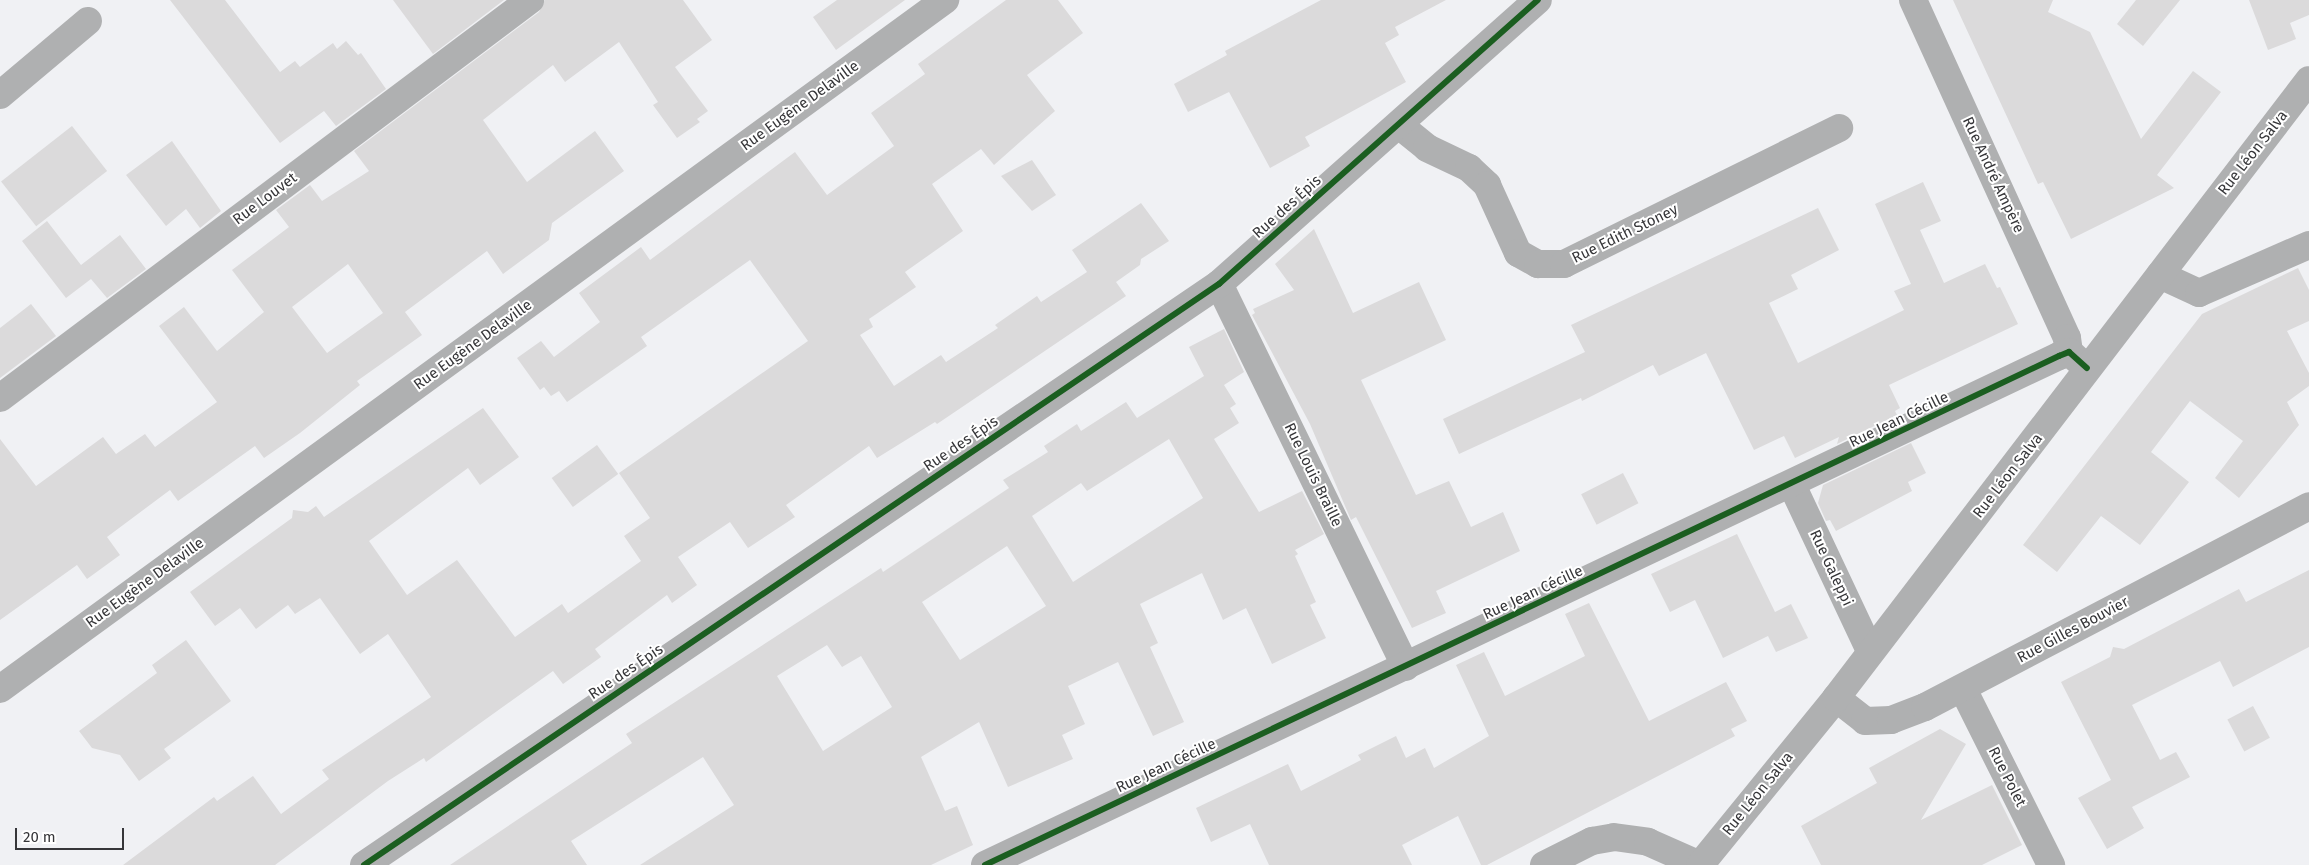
<!DOCTYPE html>
<html>
<head>
<meta charset="utf-8">
<style>
	body { margin:0 }
	#map { position:relative; width:2309px; height:865px; overflow:hidden; background:#f0f1f4; font-family:"Fira Sans",sans-serif }
	div>[style] { position:absolute }
	.building>* { inset:0; background:#dbdadb; transform-origin:0 0 }
	.minor>* { height:28px; margin:-14px; padding:0 14px; transform-origin:14px; border-radius:14px; background:#afb0b1 }
	.cycleway>* { height:6px; margin:-3px; padding:0 3px; transform-origin:3px; border-radius:3px; background:#1b5e20 }
	span { translate:-50% -50%; white-space:nowrap; text-align:center; line-height:1.15; -webkit-text-stroke:4px #fff; paint-order:stroke }
	.street-label { font-size:15px; color:#363639 }
	.scale { position:absolute; left:15px; top:828px; width:109px; height:22px; box-sizing:border-box; border:2px solid #363639; border-top:0; padding-left:6px; font-size:15px; line-height:18px; white-space:nowrap; color:#363639; -webkit-text-stroke:4px #fff; paint-order:stroke }
</style>
</head>
<body>
<div id="map">
	<div class="building">
		<div style="clip-path:polygon(170px 0,225px 0,280px 72px,295px 61px,300px 67px,333px 43px,337px 49px,346px 41px,358px 55px,361px 53px,386px 89px,336px 126px,324px 111px,280px 143px)"></div>
		<div style="clip-path:polygon(393px 0,504px 0,433px 54px)"></div>
		<div style="clip-path:polygon(evenodd,545px 0,683px 0,712px 40px,675px 67px,708px 111px,697px 119px,700px 122px,677px 138px,653px 105px,658px 102px,619px 42px,565px 82px,553px 65px,483px 120px,527px 182px,595px 131px,624px 171px,552px 223px,549px 240px,503px 274px,487px 251px,405px 312px,422px 335px,357px 381px,360px 385px,300px 433px,264px 458px,255px 446px,178px 501px,170px 490px,107px 537px,120px 555px,87px 579px,77px 565px,0 620px,0 439px,36px 486px,103px 437px,116px 454px,145px 434px,155px 447px,217px 402px,159px 326px,184px 307px,217px 351px,264px 312px,232px 270px,289px 227px,276px 210px,310px 185px,322px 201px,369px 171px,354px 151px,539px 12px,545px 0,348px 264px,383px 313px,327px 353px,292px 307px,348px 264px)"></div>
		<div style="clip-path:polygon(837px 0,905px 0,836px 50px,813px 17px)"></div>
		<div style="clip-path:polygon(1006px 0,1058px 0,1083px 33px,1027px 75px,1055px 111px,994px 165px,981px 149px,932px 184px,963px 231px,905px 272px,916px 287px,869px 319px,873px 327px,860px 335px,894px 386px,941px 355px,946px 362px,998px 328px,995px 325px,1037px 296px,1041px 302px,1087px 272px,1072px 250px,1141px 203px,1169px 241px,1141px 259px,1140px 265px,1116px 282px,1126px 296px,937px 424px,935px 422px,877px 458px,869px 446px,786px 505px,795px 517px,748px 548px,730px 522px,678px 557px,697px 585px,672px 603px,667px 595px,595px 649px,601px 657px,563px 684px,553px 671px,426px 762px,424px 758px,388px 781px,275px 865px,123px 865px,214px 797px,217px 801px,253px 776px,281px 814px,329px 779px,322px 770px,431px 697px,388px 634px,360px 654px,320px 598px,295px 614px,288px 605px,256px 629px,240px 608px,215px 626px,190px 592px,292px 518px,293px 510px,308px 512px,316px 506px,324px 517px,483px 408px,519px 457px,480px 485px,468px 468px,369px 541px,407px 595px,457px 560px,515px 637px,562px 604px,568px 613px,641px 561px,624px 536px,650px 518px,619px 473px,808px 341px,750px 260px,641px 337px,647px 346px,567px 402px,559px 391px,551px 396px,544px 387px,540px 390px,517px 358px,541px 341px,554px 357px,600px 322px,579px 293px,641px 247px,650px 260px,795px 152px,827px 195px,894px 146px,871px 113px,925px 74px,918px 64px)"></div>
		<div style="clip-path:polygon(1321px 0,1446px 0,1395px 27px,1399px 35px,1385px 43px,1406px 82px,1305px 137px,1310px 146px,1270px 168px,1229px 92px,1188px 112px,1174px 84px,1227px 55px,1225px 51px)"></div>
		<div style="clip-path:polygon(1953px 0,2053px 0,2048px 12px,2090px 32px,2141px 139px,2193px 71px,2221px 92px,2157px 175px,2174px 188px,2071px 239px,2043px 182px,2038px 184px)"></div>
		<div style="clip-path:polygon(2136px 0,2180px 0,2143px 46px,2117px 24px)"></div>
		<div style="clip-path:polygon(2249px 0,2309px 0,2309px 15px,2290px 23px,2296px 39px,2268px 50px)"></div>
		<div style="left:72px;top:126px;width:57px;height:90px;rotate:52deg"></div>
		<div style="clip-path:polygon(172px 141px,221px 211px,200px 228px,186px 209px,166px 226px,126px 175px)"></div>
		<div style="clip-path:polygon(1032px 160px,1056px 195px,1032px 211px,1001px 176px)"></div>
		<div style="clip-path:polygon(1923px 182px,1941px 221px,1920px 230px,1944px 283px,1985px 264px,1997px 288px,2000px 287px,2018px 324px,1889px 385px,1900px 408px,1895px 411px,1897px 415px,1837px 444px,1839px 437px,1795px 458px,1784px 436px,1754px 450px,1706px 353px,1659px 376px,1653px 365px,1582px 401px,1581px 398px,1459px 454px,1443px 419px,1585px 352px,1571px 325px,1818px 208px,1839px 250px,1791px 275px,1798px 289px,1769px 303px,1798px 363px,1904px 310px,1894px 291px,1911px 284px,1875px 204px)"></div>
		<div style="clip-path:polygon(47px 221px,81px 265px,120px 235px,146px 269px,107px 298px,91px 279px,66px 298px,22px 241px)"></div>
		<div style="clip-path:polygon(1314px 229px,1353px 313px,1419px 282px,1446px 340px,1361px 380px,1416px 495px,1449px 481px,1471px 527px,1503px 512px,1520px 551px,1436px 591px,1446px 613px,1412px 628px,1356px 517px,1351px 520px,1310px 424px,1252px 315px,1255px 313px,1253px 309px,1294px 290px,1275px 264px)"></div>
		<div style="clip-path:polygon(2298px 268px,2309px 290px,2309px 321px,2287px 331px,2309px 373px,2309px 386px,2287px 402px,2299px 425px,2239px 498px,2215px 478px,2243px 441px,2190px 401px,2151px 452px,2189px 482px,2140px 545px,2101px 516px,2057px 572px,2023px 545px,2202px 314px)"></div>
		<div style="clip-path:polygon(31px 304px,56px 336px,0 378px,0 328px)"></div>
		<div style="clip-path:polygon(evenodd,1224px 329px,1244px 372px,1224px 385px,1236px 404px,1230px 408px,1239px 423px,1214px 439px,1259px 512px,1302px 491px,1324px 534px,1295px 550px,1298px 554px,1295px 556px,1316px 602px,1310px 605px,1326px 638px,1272px 664px,1246px 608px,1223px 620px,1202px 573px,1140px 604px,1158px 643px,1150px 647px,1184px 722px,1153px 736px,1118px 662px,1068px 686px,1085px 724px,1062px 735px,1073px 759px,1008px 787px,979px 722px,921px 757px,945px 811px,957px 806px,973px 845px,931px 865px,640px 865px,734px 805px,703px 757px,571px 841px,587px 865px,450px 865px,632px 743px,626px 734px,881px 568px,883px 572px,1009px 488px,1003px 480px,1048px 452px,1044px 446px,1077px 424px,1081px 431px,1126px 402px,1137px 418px,1204px 376px,1189px 347px,1224px 329px,1169px 439px,1203px 498px,1073px 582px,1032px 516px,1081px 483px,1087px 491px,1169px 439px,1224px 329px,1007px 546px,1046px 606px,960px 660px,922px 602px,1007px 546px,1224px 329px,827px 645px,842px 667px,861px 656px,892px 707px,823px 751px,777px 676px,827px 645px)"></div>
		<div style="clip-path:polygon(1911px 443px,1926px 473px,1908px 482px,1912px 491px,1836px 531px,1830px 520px,1826px 521px,1818px 503px,1823px 485px)"></div>
		<div style="left:597px;top:445px;width:36px;height:56px;rotate:54deg"></div>
		<div style="left:1623px;top:473px;width:34px;height:47px;rotate:63deg"></div>
		<div style="clip-path:polygon(1737px 534px,1775px 612px,1791px 604px,1808px 638px,1776px 652px,1768px 636px,1723px 658px,1695px 600px,1670px 612px,1651px 574px)"></div>
		<div style="clip-path:polygon(2309px 570px,2309px 647px,2233px 687px,2220px 661px,2132px 705px,2160px 760px,2176px 752px,2190px 777px,2132px 807px,2144px 828px,2107px 849px,2078px 798px,2111px 780px,2061px 682px,2110px 657px,2113px 647px,2124px 649px,2239px 589px,2246px 602px)"></div>
		<div style="clip-path:polygon(1589px 603px,1649px 721px,1726px 682px,1747px 721px,1731px 729px,1735px 736px,1487px 865px,1481px 865px,1458px 816px,1402px 845px,1412px 865px,1269px 865px,1250px 824px,1211px 842px,1196px 808px,1288px 764px,1301px 791px,1361px 760px,1358px 755px,1396px 736px,1406px 758px,1425px 748px,1434px 768px,1489px 736px,1456px 665px,1484px 652px,1505px 696px,1585px 656px,1565px 614px)"></div>
		<div style="clip-path:polygon(186px 640px,231px 701px,164px 749px,171px 758px,139px 781px,120px 755px,92px 748px,79px 731px,157px 673px,152px 665px)"></div>
		<div style="left:2253px;top:706px;width:36px;height:29px;rotate:62deg"></div>
		<div style="clip-path:polygon(1940px 729px,1966px 744px,1921px 820px,1992px 785px,2022px 845px,1982px 865px,1821px 865px,1801px 826px,1877px 783px,1869px 768px)"></div>
	</div>
	<div class="minor">
		<div style="left:1913px;top:0;width:371px;rotate:65.5deg"></div>
		<div style="left:2067px;top:338px;width:14px;rotate:82deg"></div>
		<div style="left:0;top:95px;width:115px;rotate:-40.1deg"></div>
		<div style="left:1399px;top:125px;width:36px;rotate:39deg"></div>
		<div style="left:1427px;top:148px;width:47px;rotate:25.5deg"></div>
		<div style="left:1469px;top:168px;width:25px;rotate:43deg"></div>
		<div style="left:1487px;top:185px;width:75px;rotate:65.5deg"></div>
		<div style="left:1518px;top:253px;width:23px;rotate:29deg"></div>
		<div style="left:1538px;top:264px;width:26px"></div>
		<div style="left:1564px;top:264px;width:307px;rotate:-26.3deg"></div>
		<div style="left:2160px;top:275px;width:43px;rotate:24.8deg"></div>
		<div style="left:2199px;top:293px;width:120px;rotate:-23.6deg"></div>
		<div style="left:1219px;top:284px;width:426px;rotate:64deg"></div>
		<div style="left:0;top:398px;width:663px;rotate:-36.9deg"></div>
		<div style="left:1792px;top:485px;width:183px;rotate:64.8deg"></div>
		<div style="left:0;top:689px;width:1170px;rotate:-36.1deg"></div>
		<div style="left:1963px;top:689px;width:197px;rotate:63.4deg"></div>
		<div style="left:1836px;top:698px;width:37px;rotate:38deg"></div>
		<div style="left:1865px;top:721px;width:26px;rotate:-2deg"></div>
		<div style="left:1891px;top:720px;width:36px;rotate:-21deg"></div>
		<div style="left:1925px;top:707px;width:433px;rotate:-27.6deg"></div>
		<div style="left:364px;top:865px;width:1034px;rotate:-34.2deg"></div>
		<div style="left:1219px;top:284px;width:427px;rotate:-41.7deg"></div>
		<div style="left:985px;top:865px;width:1189px;rotate:-25.36deg"></div>
		<div style="left:2059px;top:356px;width:11px;rotate:-22deg"></div>
		<div style="left:2069px;top:352px;width:24px;rotate:42deg"></div>
		<div style="left:1544px;top:865px;width:54px;rotate:-26.6deg"></div>
		<div style="left:1592px;top:841px;width:22px;rotate:-10deg"></div>
		<div style="left:1614px;top:837px;width:34px;rotate:8deg"></div>
		<div style="left:1648px;top:842px;width:57px;rotate:23.9deg"></div>
		<div style="left:1700px;top:865px;width:215px;rotate:-50.8deg"></div>
		<div style="left:1836px;top:698px;width:778px;rotate:-52.57deg"></div>
	</div>
	<div class="cycleway">
		<div style="left:364px;top:865px;width:1034px;rotate:-34.2deg"></div>
		<div style="left:1219px;top:284px;width:427px;rotate:-41.7deg"></div>
		<div style="left:985px;top:865px;width:1189px;rotate:-25.36deg"></div>
		<div style="left:2059px;top:356px;width:11px;rotate:-22deg"></div>
		<div style="left:2069px;top:352px;width:24px;rotate:42deg"></div>
	</div>
	<div class="street-label">
		<span style="left:800px;top:106px;rotate:-36deg">Rue Eugène Delaville</span>
		<span style="left:2253px;top:153px;rotate:-52deg">Rue Léon Salva</span>
		<span style="left:1993px;top:175px;rotate:65deg">Rue André Ampère</span>
		<span style="left:265px;top:199px;rotate:-37deg">Rue Louvet</span>
		<span style="left:1287px;top:207px;rotate:-42deg">Rue des Épis</span>
		<span style="left:1625px;top:234px;rotate:-26deg">Rue Edith Stoney</span>
		<span style="left:473px;top:345px;rotate:-36deg">Rue Eugène Delaville</span>
		<span style="left:1899px;top:420px;rotate:-26deg">Rue Jean Cécille</span>
		<span style="left:961px;top:444px;rotate:-34deg">Rue des Épis</span>
		<span style="left:1313px;top:475px;rotate:64deg">Rue Louis Braille</span>
		<span style="left:2008px;top:476px;rotate:-52deg">Rue Léon Salva</span>
		<span style="left:1831px;top:568px;rotate:65deg">Rue Galeppi</span>
		<span style="left:145px;top:583px;rotate:-36deg">Rue Eugène Delaville</span>
		<span style="left:1533px;top:593px;rotate:-25deg">Rue Jean Cécille</span>
		<span style="left:2073px;top:630px;rotate:-28deg">Rue Gilles Bouvier</span>
		<span style="left:626px;top:672px;rotate:-34deg">Rue des Épis</span>
		<span style="left:1166px;top:766px;rotate:-25deg">Rue Jean Cécille</span>
		<span style="left:2007px;top:777px;rotate:63deg">Rue Polet</span>
		<span style="left:1758px;top:794px;rotate:-51deg">Rue Léon Salva</span>
	</div>
	<div class="scale">20 m</div>
</div>
</body>
</html>
